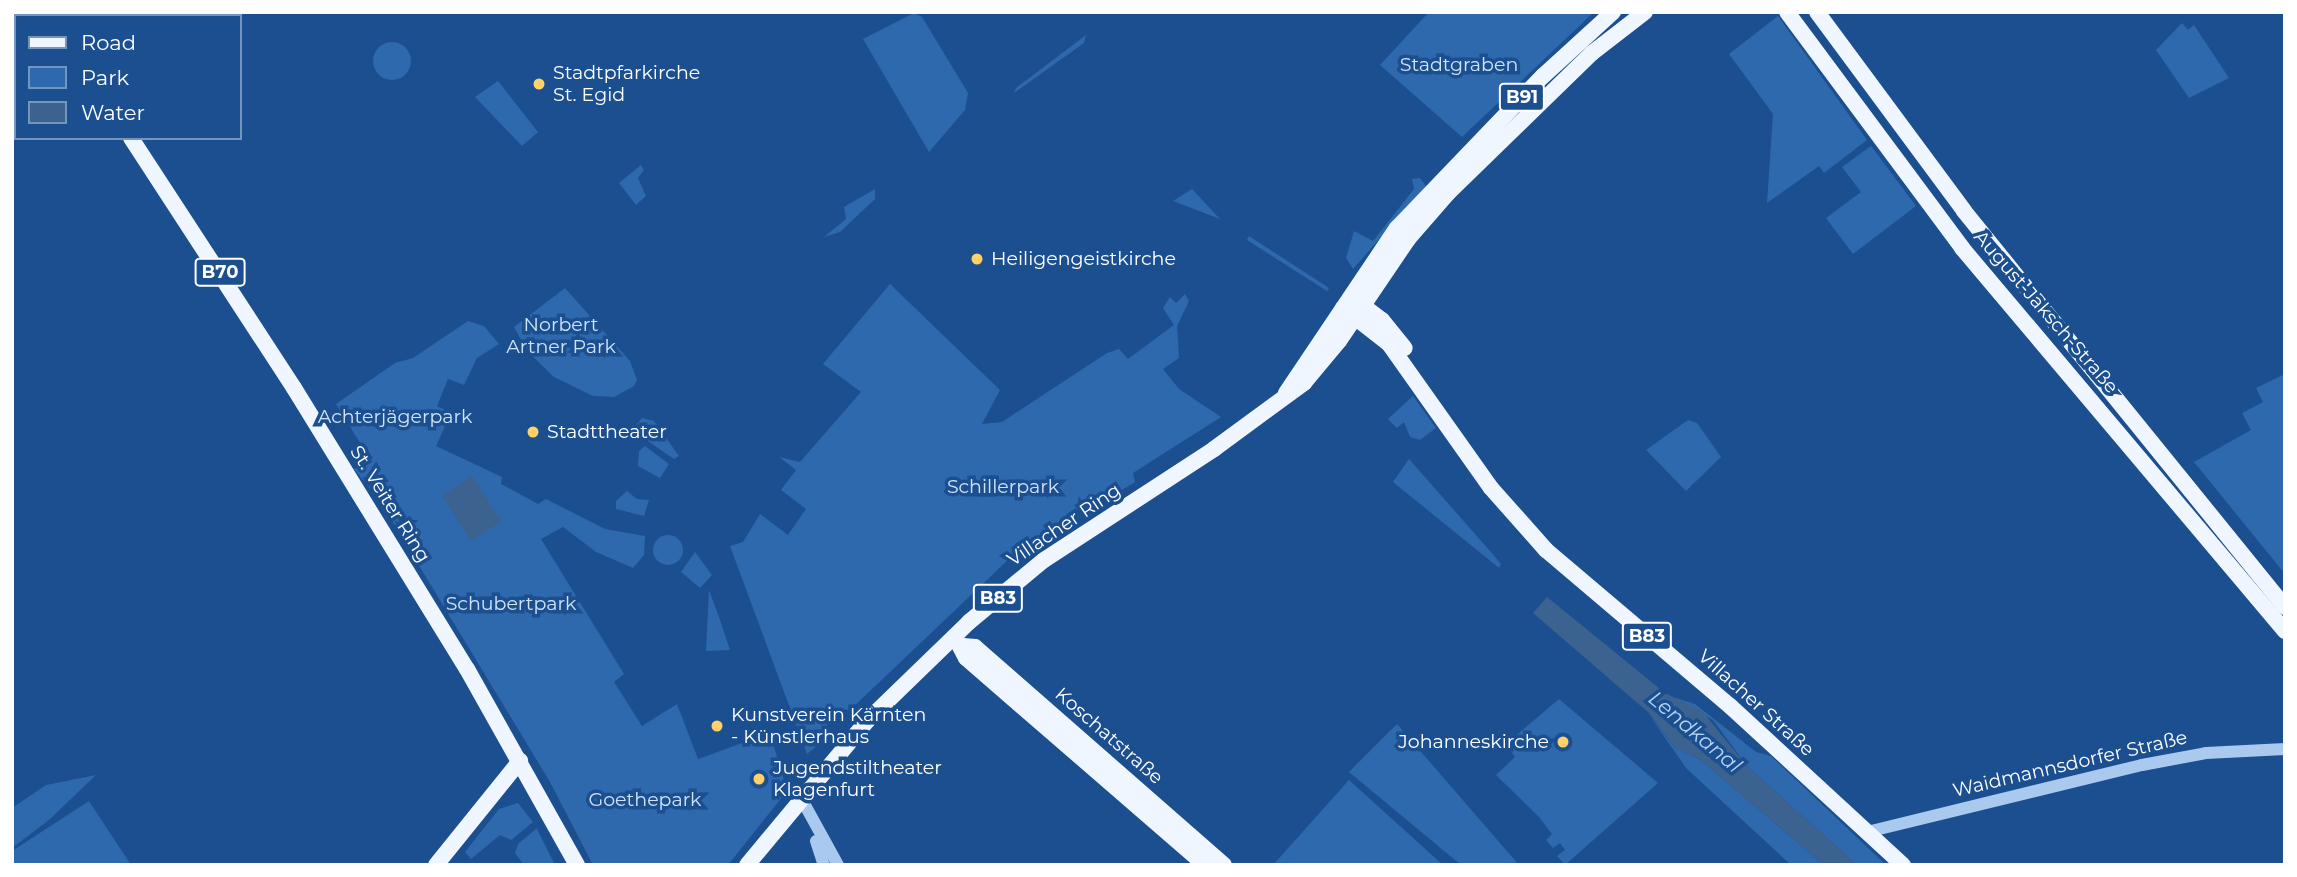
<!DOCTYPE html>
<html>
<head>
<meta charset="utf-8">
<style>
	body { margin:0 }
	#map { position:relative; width:2297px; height:877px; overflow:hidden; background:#1b4f8f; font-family:Montserrat,sans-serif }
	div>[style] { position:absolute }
	.green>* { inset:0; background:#2e69ad }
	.round { border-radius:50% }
	.water>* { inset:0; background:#3c6290; transform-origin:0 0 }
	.minor>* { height:12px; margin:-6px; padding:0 6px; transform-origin:6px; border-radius:6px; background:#a9c9ee }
	.major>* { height:16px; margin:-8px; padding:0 8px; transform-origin:8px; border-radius:8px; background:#f0f6ff }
	.dots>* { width:19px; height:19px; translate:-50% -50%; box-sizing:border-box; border:4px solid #1b4f8f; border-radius:50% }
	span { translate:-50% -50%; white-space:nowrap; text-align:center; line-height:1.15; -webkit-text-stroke:7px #1b4f8f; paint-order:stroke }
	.shield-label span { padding:2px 5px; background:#1b4f8f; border:2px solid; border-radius:5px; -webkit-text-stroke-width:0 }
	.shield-label { font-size:18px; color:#fff; font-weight:700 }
	.park-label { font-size:19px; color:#cfe3fa }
	.poi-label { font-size:19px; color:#fff }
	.left { translate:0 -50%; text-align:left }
	.right { translate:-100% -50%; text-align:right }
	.street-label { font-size:19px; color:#fff }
	.water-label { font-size:21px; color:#b5d3f5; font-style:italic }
	.frame { position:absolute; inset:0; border:14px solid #fff; pointer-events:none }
	.legend { position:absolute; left:14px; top:14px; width:228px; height:126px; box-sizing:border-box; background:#1b4f8f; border:2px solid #7695bc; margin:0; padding:9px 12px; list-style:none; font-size:21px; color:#fff }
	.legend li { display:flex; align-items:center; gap:14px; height:35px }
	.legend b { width:35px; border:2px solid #7695bc }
</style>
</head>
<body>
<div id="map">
	<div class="green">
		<div style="clip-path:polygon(1429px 12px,1594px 12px,1462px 137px,1380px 65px)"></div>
		<div style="clip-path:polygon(914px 13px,922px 17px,968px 93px,965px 110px,929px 152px,863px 39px)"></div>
		<div style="clip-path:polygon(1778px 16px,1867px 140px,1824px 173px,1819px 166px,1767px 203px,1773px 114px,1729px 54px)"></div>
		<div style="clip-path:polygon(2182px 23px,2188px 30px,2194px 25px,2229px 78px,2189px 98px,2156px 50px)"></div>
		<div style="clip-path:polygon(1086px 35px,1084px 43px,1014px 93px,1016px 88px)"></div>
		<div class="round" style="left:373px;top:42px;width:38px;height:38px"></div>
		<div style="clip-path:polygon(498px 81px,538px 132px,522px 146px,475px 97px)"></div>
		<div style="clip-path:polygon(1871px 146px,1916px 206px,1853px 254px,1826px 218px,1861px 192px,1842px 167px)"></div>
		<div style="clip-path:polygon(641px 165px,644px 170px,638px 178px,646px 196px,636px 205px,619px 183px)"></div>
		<div style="clip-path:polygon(1420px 178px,1426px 186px,1353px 269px,1346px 258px,1354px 231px,1373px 241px,1414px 189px,1412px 179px)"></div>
		<div style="clip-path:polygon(875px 189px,875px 199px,840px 232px,824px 237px,846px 219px,844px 207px)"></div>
		<div style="clip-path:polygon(1192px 189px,1220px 219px,1173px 201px)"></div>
		<div style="clip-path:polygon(1249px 236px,1329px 288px,1327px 291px,1247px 240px)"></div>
		<div style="clip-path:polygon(890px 284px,1000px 390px,982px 424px,1002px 422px,1107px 353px,1119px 349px,1128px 359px,1174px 325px,1163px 308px,1170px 297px,1176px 303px,1185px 294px,1189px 301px,1177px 326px,1179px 358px,1163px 369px,1179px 389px,1221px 417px,1133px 473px,1135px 482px,1009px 559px,850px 710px,840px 709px,827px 725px,828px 737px,807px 754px,730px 546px,743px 542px,760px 514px,788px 535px,806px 509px,781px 490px,796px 470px,779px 457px,800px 462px,861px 392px,823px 364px)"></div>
		<div style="clip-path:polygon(565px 288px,630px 361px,637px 380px,634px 386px,614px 397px,593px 396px,554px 377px,527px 351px,514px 327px)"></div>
		<div style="clip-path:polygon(468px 321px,484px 326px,499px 344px,477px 358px,464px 385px,448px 379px,437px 406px,451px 413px,436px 446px,502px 477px,501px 484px,538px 504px,546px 499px,605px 529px,645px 536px,644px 555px,633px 568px,596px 552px,563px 527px,541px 539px,624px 674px,614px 682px,642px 726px,677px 704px,698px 759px,770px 733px,787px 791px,728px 865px,593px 865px,550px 782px,380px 501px,354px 469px,370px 459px,336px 404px,395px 363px,413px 358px)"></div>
		<div style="clip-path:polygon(2285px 374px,2285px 574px,2194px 462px,2251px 430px,2242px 413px,2263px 402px,2256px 388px)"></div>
		<div style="clip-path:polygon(1413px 396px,1436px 428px,1420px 440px,1410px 437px,1404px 422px,1397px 428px,1388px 419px)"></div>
		<div style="clip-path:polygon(642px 418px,654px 421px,679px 456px,674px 459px,639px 435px,636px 425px)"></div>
		<div style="clip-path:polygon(1688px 420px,1697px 423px,1721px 457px,1686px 491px,1646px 450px)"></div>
		<div style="clip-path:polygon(645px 446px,669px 464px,660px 478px,638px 466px,639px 451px)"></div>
		<div style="clip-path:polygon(1409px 459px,1490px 551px,1501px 564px,1499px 568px,1393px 482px)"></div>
		<div style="clip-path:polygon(627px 491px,637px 499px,649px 500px,644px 516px,616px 509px,616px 501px)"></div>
		<div class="round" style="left:653px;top:535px;width:30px;height:30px"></div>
		<div style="clip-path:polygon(695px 552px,712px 575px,700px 588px,681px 572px)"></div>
		<div style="clip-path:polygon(709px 590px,720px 620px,730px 650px,706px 651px)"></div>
		<div style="clip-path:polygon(1666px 695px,1695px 704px,1756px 752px,1771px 756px,1886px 865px,1857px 865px,1747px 766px,1713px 720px)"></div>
		<div style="clip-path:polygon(1559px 699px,1658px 783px,1565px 865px,1557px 856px,1565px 850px,1560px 843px,1553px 848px,1546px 840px,1552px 834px,1539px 817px,1496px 775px,1515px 757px,1506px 744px)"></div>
		<div style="clip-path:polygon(1648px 713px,1674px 747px,1701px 760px,1824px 865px,1791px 865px,1686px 768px)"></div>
		<div style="clip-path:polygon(1397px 724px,1519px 865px,1461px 865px,1349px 772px)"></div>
		<div style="clip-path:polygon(96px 775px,49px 820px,12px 848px,12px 808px,46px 785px)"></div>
		<div style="clip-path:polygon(1349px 780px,1443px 865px,1273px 865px)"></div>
		<div style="clip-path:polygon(89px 801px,131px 865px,12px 865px,12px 851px)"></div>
		<div style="clip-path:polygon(518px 803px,533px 822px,511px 840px,500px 835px,471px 859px,465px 852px,499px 809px)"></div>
		<div style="clip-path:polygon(537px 828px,537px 829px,555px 865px,524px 865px,515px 853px,518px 844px)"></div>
	</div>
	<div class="water">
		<div style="left:472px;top:476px;width:54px;height:36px;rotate:57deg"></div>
		<div style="clip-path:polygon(1547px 597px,1665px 693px,1702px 711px,1747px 766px,1857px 865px,1824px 865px,1701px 760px,1674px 747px,1649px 713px,1533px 613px)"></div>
	</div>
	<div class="minor">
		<div style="left:801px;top:798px;width:77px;rotate:61.1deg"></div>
		<div style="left:1867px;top:832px;width:283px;rotate:-13.7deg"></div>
		<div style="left:2142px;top:765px;width:65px;rotate:-10.6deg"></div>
		<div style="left:2206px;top:753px;width:79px;rotate:-2.9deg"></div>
		<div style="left:816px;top:841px;width:25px;rotate:72deg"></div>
	</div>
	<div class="major">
		<div style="left:52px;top:12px;width:4px;rotate:63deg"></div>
		<div style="left:1787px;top:12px;width:294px;rotate:53.4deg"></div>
		<div style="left:1962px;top:248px;width:501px;rotate:49.86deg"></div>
		<div style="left:1817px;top:12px;width:247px;rotate:53.5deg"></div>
		<div style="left:1964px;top:211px;width:510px;rotate:50.97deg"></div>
		<div style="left:12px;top:119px;width:4px;rotate:-14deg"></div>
		<div style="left:131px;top:138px;width:298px;rotate:56.9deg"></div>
		<div style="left:294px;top:388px;width:330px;rotate:58.4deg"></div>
		<div style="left:467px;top:669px;width:225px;rotate:60.7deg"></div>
		<div style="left:1354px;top:299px;width:35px;rotate:37deg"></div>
		<div style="left:1382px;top:320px;width:36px;rotate:51deg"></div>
		<div style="left:1343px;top:308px;width:58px;rotate:38deg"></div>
		<div style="left:1389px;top:344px;width:176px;rotate:54.7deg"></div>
		<div style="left:1491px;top:488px;width:83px;rotate:48.4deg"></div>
		<div style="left:1546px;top:550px;width:241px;rotate:40.3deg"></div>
		<div style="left:1730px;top:706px;width:235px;rotate:42.6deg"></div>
		<div style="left:1286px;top:393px;width:199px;rotate:-56.1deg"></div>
		<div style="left:1397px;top:228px;width:211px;rotate:-46.2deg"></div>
		<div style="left:1543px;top:76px;width:95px;rotate:-42.4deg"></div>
		<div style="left:957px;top:641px;width:19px;rotate:62deg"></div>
		<div style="left:966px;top:658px;width:316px;rotate:40.9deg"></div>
		<div style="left:963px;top:646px;width:12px;rotate:5deg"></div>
		<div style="left:975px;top:647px;width:331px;rotate:41.2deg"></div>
		<div style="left:436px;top:865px;width:134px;rotate:-51.1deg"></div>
		<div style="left:747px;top:865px;width:189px;rotate:-50.2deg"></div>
		<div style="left:868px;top:720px;width:141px;rotate:-44.1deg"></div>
		<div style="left:969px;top:622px;width:97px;rotate:-39.6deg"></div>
		<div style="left:1044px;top:560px;width:203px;rotate:-33.1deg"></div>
		<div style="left:1214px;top:449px;width:112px;rotate:-36.3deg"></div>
		<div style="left:1304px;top:383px;width:55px;rotate:-50.2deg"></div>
		<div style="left:1339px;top:341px;width:123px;rotate:-55.9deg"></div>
		<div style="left:1408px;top:239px;width:61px;rotate:-49deg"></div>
		<div style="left:1448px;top:193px;width:201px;rotate:-44.2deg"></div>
		<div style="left:1592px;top:53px;width:67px;rotate:-37.7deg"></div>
	</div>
	<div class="dots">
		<div style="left:539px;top:84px;background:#ffd166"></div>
		<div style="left:977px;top:259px;background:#ffd166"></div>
		<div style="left:533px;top:432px;background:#ffd166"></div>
		<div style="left:717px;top:726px;background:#ffd166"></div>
		<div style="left:1563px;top:742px;background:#ffd166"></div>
		<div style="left:759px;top:779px;background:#ffd166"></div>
	</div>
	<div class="shield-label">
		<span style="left:1522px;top:97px">B91</span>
		<span style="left:220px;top:272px">B70</span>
		<span style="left:998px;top:598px">B83</span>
		<span style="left:1647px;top:636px">B83</span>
	</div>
	<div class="park-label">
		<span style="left:1459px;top:65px">Stadtgraben</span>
		<span style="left:561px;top:336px">Norbert<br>Artner Park</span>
		<span style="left:395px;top:417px">Achterjägerpark</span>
		<span style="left:1003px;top:487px">Schillerpark</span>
		<span style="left:511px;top:604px">Schubertpark</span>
		<span style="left:645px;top:800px">Goethepark</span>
	</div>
	<div class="poi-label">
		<span class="left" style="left:553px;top:84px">Stadtpfarkirche<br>St. Egid</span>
		<span class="left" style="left:991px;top:259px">Heiligengeistkirche</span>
		<span class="left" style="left:547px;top:432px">Stadttheater</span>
		<span class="left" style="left:731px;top:726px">Kunstverein Kärnten<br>- Künstlerhaus</span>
		<span class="right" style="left:1549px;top:742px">Johanneskirche</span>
		<span class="left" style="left:773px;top:779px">Jugendstiltheater<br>Klagenfurt</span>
	</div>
	<div class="street-label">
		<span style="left:2046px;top:312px;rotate:49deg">August-Jaksch-Straße</span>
		<span style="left:390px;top:504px;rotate:58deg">St. Veiter Ring</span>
		<span style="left:1064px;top:525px;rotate:-34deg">Villacher Ring</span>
		<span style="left:1756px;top:703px;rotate:42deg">Villacher Straße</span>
		<span style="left:1109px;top:736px;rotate:41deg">Koschatstraße</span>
		<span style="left:2070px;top:764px;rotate:-13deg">Waidmannsdorfer Straße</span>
	</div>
	<div class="water-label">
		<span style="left:1695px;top:732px;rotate:40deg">Lendkanal</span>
	</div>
	<div class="frame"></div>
	<ul class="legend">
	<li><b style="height:9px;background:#f0f6ff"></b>Road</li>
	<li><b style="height:19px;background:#2e69ad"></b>Park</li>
	<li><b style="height:19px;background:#3c6290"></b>Water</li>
	</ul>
</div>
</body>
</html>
